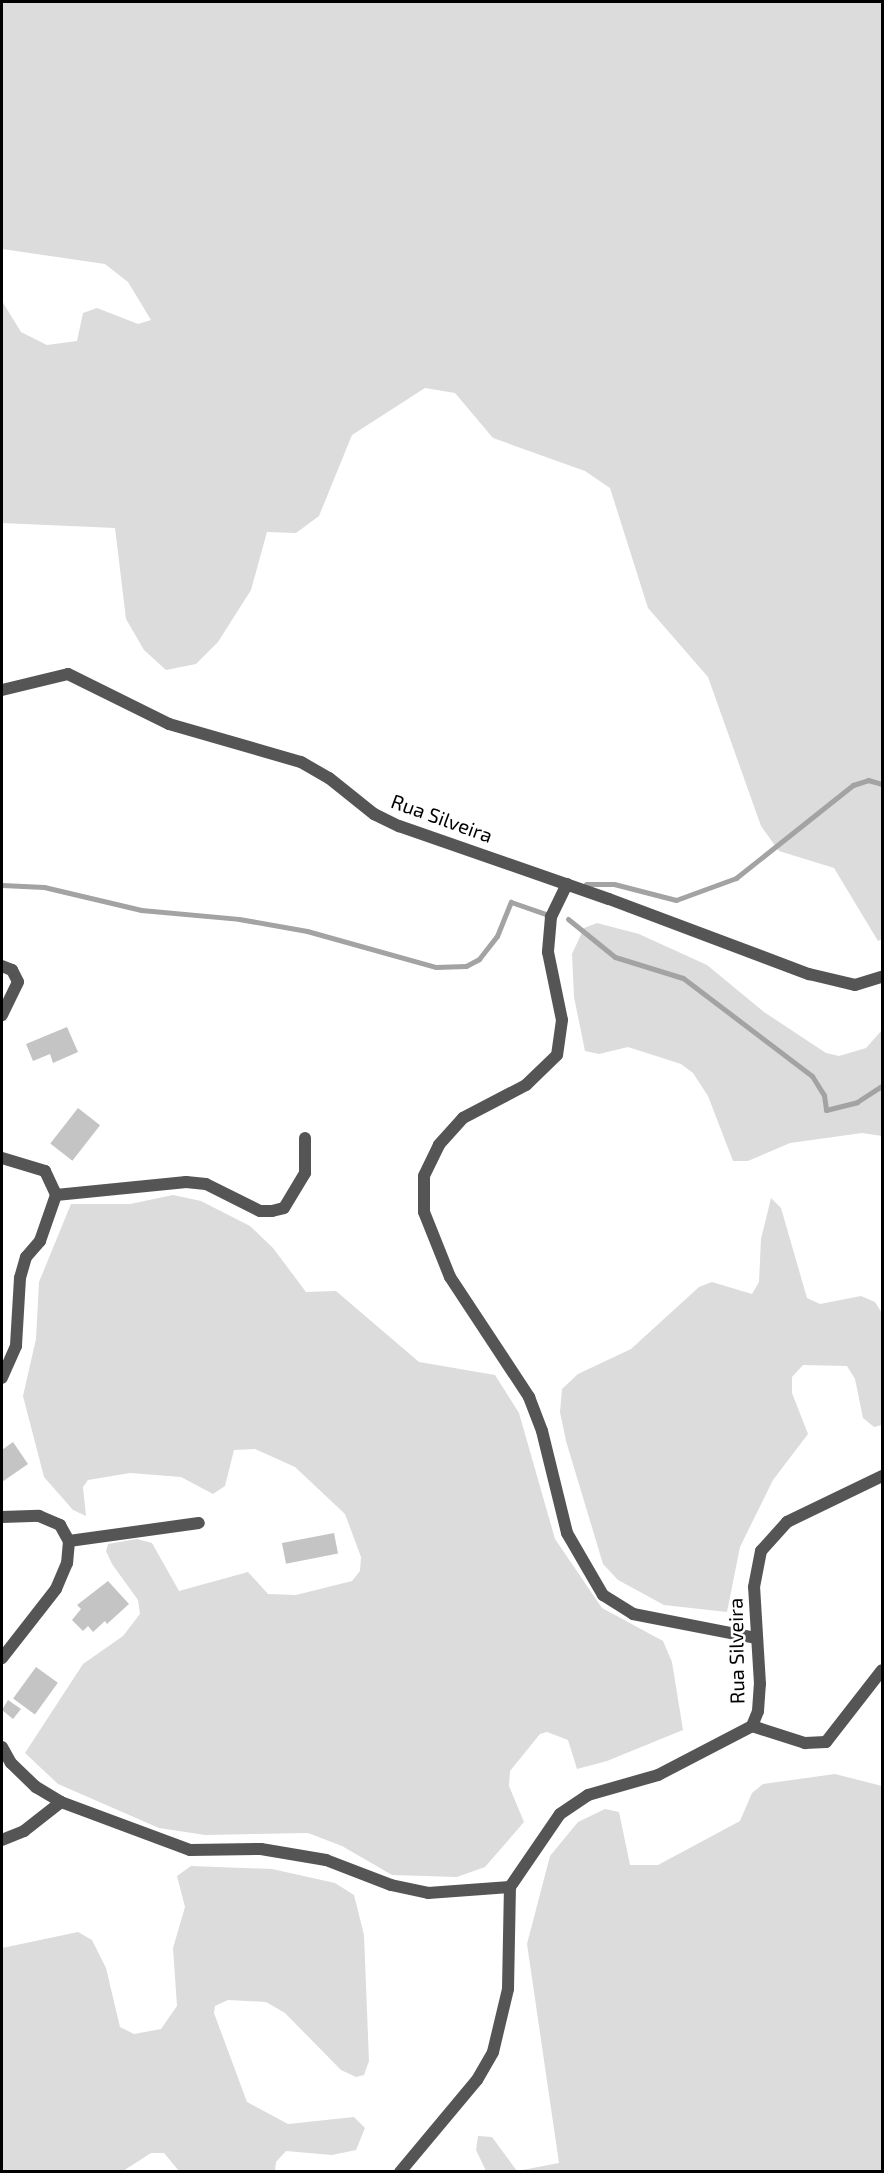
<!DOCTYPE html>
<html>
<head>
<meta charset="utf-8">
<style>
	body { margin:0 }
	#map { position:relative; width:884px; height:2173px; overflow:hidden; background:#fff; font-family:"Exo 2",sans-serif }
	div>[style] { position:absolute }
	.green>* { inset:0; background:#dcdcdc }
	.stream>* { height:5px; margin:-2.5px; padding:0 2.5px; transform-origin:2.5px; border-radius:2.5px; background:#a3a3a3 }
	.building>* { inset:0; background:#c4c4c4; transform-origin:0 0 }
	.minor>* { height:12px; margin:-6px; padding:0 6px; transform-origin:6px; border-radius:6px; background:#555 }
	span { translate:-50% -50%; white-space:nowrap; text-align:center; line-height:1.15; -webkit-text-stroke:5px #fff; paint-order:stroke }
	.street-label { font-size:20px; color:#000 }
	.frame { position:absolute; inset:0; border:3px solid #000; pointer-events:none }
</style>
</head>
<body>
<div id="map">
	<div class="green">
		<div style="clip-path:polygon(2px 2px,882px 2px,882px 939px,878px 941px,834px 868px,779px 851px,761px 826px,708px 677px,648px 608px,610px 488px,585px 471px,493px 438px,455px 393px,425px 388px,352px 435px,319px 516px,296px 533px,267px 532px,251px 590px,218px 642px,196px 664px,166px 670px,144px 650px,126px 619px,115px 528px,2px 523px,2px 301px,21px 332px,47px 345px,77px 341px,83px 313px,97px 308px,138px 324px,151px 320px,128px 282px,105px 264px,2px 249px)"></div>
		<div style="clip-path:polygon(597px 923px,639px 934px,707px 965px,764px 1012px,826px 1053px,839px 1056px,866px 1048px,882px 1030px,882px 1136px,862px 1133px,790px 1143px,748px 1161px,733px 1161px,708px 1096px,693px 1073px,681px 1064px,628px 1047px,599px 1054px,585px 1051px,574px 997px,572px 954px,584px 928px)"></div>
		<div style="clip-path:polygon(173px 1195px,201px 1201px,250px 1226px,273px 1248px,306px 1292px,336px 1291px,419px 1362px,495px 1375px,519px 1413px,555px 1539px,602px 1608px,663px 1641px,672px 1662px,683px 1730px,607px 1761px,577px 1769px,568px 1740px,547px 1732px,540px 1734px,510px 1771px,509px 1786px,524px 1822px,485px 1867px,457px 1877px,392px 1875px,342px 1846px,308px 1833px,205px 1835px,159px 1828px,58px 1784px,25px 1753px,83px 1664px,123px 1636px,140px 1614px,138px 1600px,112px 1564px,106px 1551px,108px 1544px,137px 1539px,152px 1543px,179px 1591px,248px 1572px,268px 1594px,296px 1595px,352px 1581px,360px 1571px,361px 1557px,345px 1514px,295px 1467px,255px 1449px,234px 1450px,225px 1486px,213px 1494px,181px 1477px,130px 1473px,88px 1480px,83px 1487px,86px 1516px,73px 1510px,44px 1477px,23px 1396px,36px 1339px,39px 1282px,71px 1204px,130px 1204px)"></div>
		<div style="clip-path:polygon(771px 1198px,781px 1208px,807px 1298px,820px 1304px,861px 1296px,875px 1302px,882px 1313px,882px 1425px,874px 1427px,863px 1418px,855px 1379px,847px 1366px,803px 1365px,792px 1377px,792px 1393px,808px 1434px,773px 1480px,740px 1547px,727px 1612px,664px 1605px,618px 1580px,603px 1564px,566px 1441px,560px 1412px,562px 1389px,578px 1374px,631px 1349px,699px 1287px,712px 1282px,752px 1294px,759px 1282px,761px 1239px)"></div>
		<div style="clip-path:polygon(835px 1774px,882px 1786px,882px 2171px,517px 2171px,559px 2163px,527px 1944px,550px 1856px,578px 1822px,605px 1809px,619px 1812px,630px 1865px,658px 1865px,740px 1821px,752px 1793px,763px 1784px)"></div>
		<div style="clip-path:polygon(191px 1866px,272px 1869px,335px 1883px,354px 1895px,364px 1935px,369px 2061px,364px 2075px,356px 2077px,341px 2070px,285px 2013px,266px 2002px,228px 2000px,215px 2006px,214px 2013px,247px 2102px,288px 2124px,354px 2117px,365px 2128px,356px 2150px,332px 2155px,286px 2151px,276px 2162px,275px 2171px,179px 2171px,164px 2153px,151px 2153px,123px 2171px,2px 2171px,2px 1948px,78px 1932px,92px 1940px,106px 1968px,120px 2027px,134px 2034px,161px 2029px,177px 2006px,173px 1948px,185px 1907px,177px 1876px)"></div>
		<div style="clip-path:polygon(478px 2136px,492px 2137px,517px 2171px,486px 2171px,476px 2150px)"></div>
	</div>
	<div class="stream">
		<div style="left:586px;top:884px;width:28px"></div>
		<div style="left:614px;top:884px;width:64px;rotate:14.5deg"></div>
		<div style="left:676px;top:900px;width:64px;rotate:-20.1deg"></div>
		<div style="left:736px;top:878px;width:149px;rotate:-38.5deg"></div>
		<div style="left:853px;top:785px;width:16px;rotate:-18deg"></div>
		<div style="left:868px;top:780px;width:15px;rotate:16deg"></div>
		<div style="left:2px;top:885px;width:42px;rotate:2.7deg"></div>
		<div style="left:44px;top:887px;width:100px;rotate:13.3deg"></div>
		<div style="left:141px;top:910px;width:98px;rotate:5.2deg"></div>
		<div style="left:239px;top:919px;width:69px;rotate:10deg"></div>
		<div style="left:307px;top:931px;width:134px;rotate:15.6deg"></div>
		<div style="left:436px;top:967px;width:30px;rotate:-2deg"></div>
		<div style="left:466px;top:966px;width:15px;rotate:-28deg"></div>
		<div style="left:479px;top:959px;width:29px;rotate:-52deg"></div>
		<div style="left:497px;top:936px;width:37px;rotate:-68deg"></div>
		<div style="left:511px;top:902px;width:37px;rotate:19deg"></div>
		<div style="left:568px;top:919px;width:60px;rotate:39deg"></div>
		<div style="left:615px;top:957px;width:71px;rotate:17.2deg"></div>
		<div style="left:683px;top:978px;width:162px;rotate:37.2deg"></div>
		<div style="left:812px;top:1076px;width:22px;rotate:58deg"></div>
		<div style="left:824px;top:1095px;width:15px;rotate:82deg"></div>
		<div style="left:826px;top:1110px;width:32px;rotate:-14deg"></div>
		<div style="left:857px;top:1102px;width:30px;rotate:-33deg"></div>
	</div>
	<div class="building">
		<div style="clip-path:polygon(67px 1027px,78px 1052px,53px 1063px,50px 1054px,33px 1061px,26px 1044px)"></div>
		<div style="left:78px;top:1108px;width:28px;height:45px;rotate:38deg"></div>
		<div style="clip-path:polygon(13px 1442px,28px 1464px,2px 1482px,2px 1450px)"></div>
		<div style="left:334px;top:1533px;width:21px;height:53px;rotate:79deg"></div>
		<div style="clip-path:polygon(108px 1581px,129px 1604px,107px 1624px,105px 1621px,93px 1632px,88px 1626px,83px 1631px,72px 1620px,81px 1609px,77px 1605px)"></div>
		<div style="left:36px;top:1667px;width:27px;height:39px;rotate:36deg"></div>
		<div style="clip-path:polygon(8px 1700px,21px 1709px,13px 1719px,2px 1710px)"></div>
	</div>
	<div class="minor">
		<div style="left:2px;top:690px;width:68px;rotate:-13.6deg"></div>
		<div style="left:68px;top:674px;width:113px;rotate:26.3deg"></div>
		<div style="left:169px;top:724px;width:137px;rotate:16.1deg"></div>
		<div style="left:301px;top:762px;width:32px;rotate:30deg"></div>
		<div style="left:329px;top:778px;width:58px;rotate:38.7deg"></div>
		<div style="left:374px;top:814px;width:28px;rotate:26deg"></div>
		<div style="left:399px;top:826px;width:222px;rotate:19.2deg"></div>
		<div style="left:609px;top:899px;width:214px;rotate:20.6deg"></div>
		<div style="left:809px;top:974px;width:47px;rotate:13.4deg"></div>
		<div style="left:855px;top:985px;width:28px;rotate:-17deg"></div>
		<div style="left:567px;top:884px;width:37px;rotate:116deg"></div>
		<div style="left:551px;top:917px;width:35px;rotate:95deg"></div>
		<div style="left:548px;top:952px;width:69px;rotate:78.4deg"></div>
		<div style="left:562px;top:1020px;width:35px;rotate:98deg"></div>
		<div style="left:557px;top:1055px;width:43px;rotate:135.9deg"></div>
		<div style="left:526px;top:1085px;width:71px;rotate:152.4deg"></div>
		<div style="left:463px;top:1118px;width:36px;rotate:132deg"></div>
		<div style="left:439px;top:1145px;width:34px;rotate:116deg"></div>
		<div style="left:424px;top:1176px;width:36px;rotate:90deg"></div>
		<div style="left:424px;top:1212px;width:70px;rotate:68.2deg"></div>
		<div style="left:450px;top:1277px;width:144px;rotate:56.6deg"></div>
		<div style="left:529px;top:1397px;width:36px;rotate:69deg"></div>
		<div style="left:542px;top:1431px;width:105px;rotate:76.2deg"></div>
		<div style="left:567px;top:1533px;width:72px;rotate:59.9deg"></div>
		<div style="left:603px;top:1595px;width:36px;rotate:32deg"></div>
		<div style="left:633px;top:1614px;width:126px;rotate:11deg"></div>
		<div style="left:2px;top:966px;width:11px;rotate:22deg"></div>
		<div style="left:12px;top:970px;width:13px;rotate:63deg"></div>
		<div style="left:18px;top:982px;width:37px;rotate:116deg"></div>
		<div style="left:2px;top:1158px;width:45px;rotate:16.8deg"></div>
		<div style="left:45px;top:1171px;width:26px;rotate:65deg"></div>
		<div style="left:56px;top:1195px;width:49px;rotate:109.2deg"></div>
		<div style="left:40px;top:1241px;width:21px;rotate:131deg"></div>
		<div style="left:26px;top:1257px;width:22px;rotate:106deg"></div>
		<div style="left:20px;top:1278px;width:68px;rotate:93.4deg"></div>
		<div style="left:16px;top:1346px;width:35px;rotate:114deg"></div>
		<div style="left:56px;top:1195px;width:131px;rotate:-5.7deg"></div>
		<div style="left:186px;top:1182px;width:20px;rotate:6deg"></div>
		<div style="left:206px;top:1184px;width:60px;rotate:26.6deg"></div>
		<div style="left:260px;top:1211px;width:12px"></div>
		<div style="left:272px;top:1211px;width:12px;rotate:-14deg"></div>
		<div style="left:284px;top:1208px;width:41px;rotate:-59deg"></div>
		<div style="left:305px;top:1173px;width:35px;rotate:-90deg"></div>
		<div style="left:2px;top:1517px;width:37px;rotate:-2deg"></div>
		<div style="left:39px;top:1516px;width:23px;rotate:23deg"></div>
		<div style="left:60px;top:1525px;width:18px;rotate:61deg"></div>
		<div style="left:69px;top:1541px;width:22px;rotate:95deg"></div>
		<div style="left:67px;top:1563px;width:28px;rotate:113deg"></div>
		<div style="left:56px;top:1589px;width:88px;rotate:128deg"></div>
		<div style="left:69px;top:1541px;width:131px;rotate:-7.9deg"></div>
		<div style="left:752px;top:1726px;width:16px;rotate:-68deg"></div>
		<div style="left:758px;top:1711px;width:27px;rotate:-86deg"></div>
		<div style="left:760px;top:1684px;width:97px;rotate:-93.5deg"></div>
		<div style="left:754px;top:1587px;width:37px;rotate:-79deg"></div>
		<div style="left:761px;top:1551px;width:39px;rotate:-48deg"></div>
		<div style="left:787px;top:1522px;width:106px;rotate:-25.8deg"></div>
		<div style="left:752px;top:1726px;width:56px;rotate:17.8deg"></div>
		<div style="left:805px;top:1743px;width:21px;rotate:-3deg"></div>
		<div style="left:826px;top:1742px;width:91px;rotate:-52.1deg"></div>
		<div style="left:2px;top:1747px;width:18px;rotate:61deg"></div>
		<div style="left:11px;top:1763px;width:35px;rotate:44deg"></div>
		<div style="left:36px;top:1787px;width:29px;rotate:31deg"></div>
		<div style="left:2px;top:1840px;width:24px;rotate:-22deg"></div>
		<div style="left:24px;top:1831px;width:47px;rotate:-38.1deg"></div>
		<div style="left:61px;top:1802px;width:138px;rotate:20.4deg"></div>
		<div style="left:190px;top:1850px;width:71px;rotate:-0.8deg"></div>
		<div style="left:261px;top:1849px;width:66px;rotate:9.6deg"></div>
		<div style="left:326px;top:1860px;width:70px;rotate:21deg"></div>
		<div style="left:391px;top:1885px;width:38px;rotate:12deg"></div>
		<div style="left:428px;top:1893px;width:82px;rotate:-4.2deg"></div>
		<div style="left:400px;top:2172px;width:120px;rotate:-50.1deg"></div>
		<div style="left:477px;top:2080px;width:32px;rotate:-60deg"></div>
		<div style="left:493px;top:2052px;width:65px;rotate:-76.6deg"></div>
		<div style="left:508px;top:1989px;width:102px;rotate:-88.9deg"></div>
		<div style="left:510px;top:1887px;width:88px;rotate:-55.6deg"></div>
		<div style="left:560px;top:1814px;width:34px;rotate:-34deg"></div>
		<div style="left:588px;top:1795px;width:73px;rotate:-15.9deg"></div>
		<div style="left:658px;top:1775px;width:106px;rotate:-27.5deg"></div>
	</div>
	<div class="street-label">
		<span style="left:442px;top:818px;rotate:20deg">Rua Silveira</span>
		<span style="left:736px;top:1651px;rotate:-91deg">Rua Silveira</span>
	</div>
	<div class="frame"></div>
</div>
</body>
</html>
